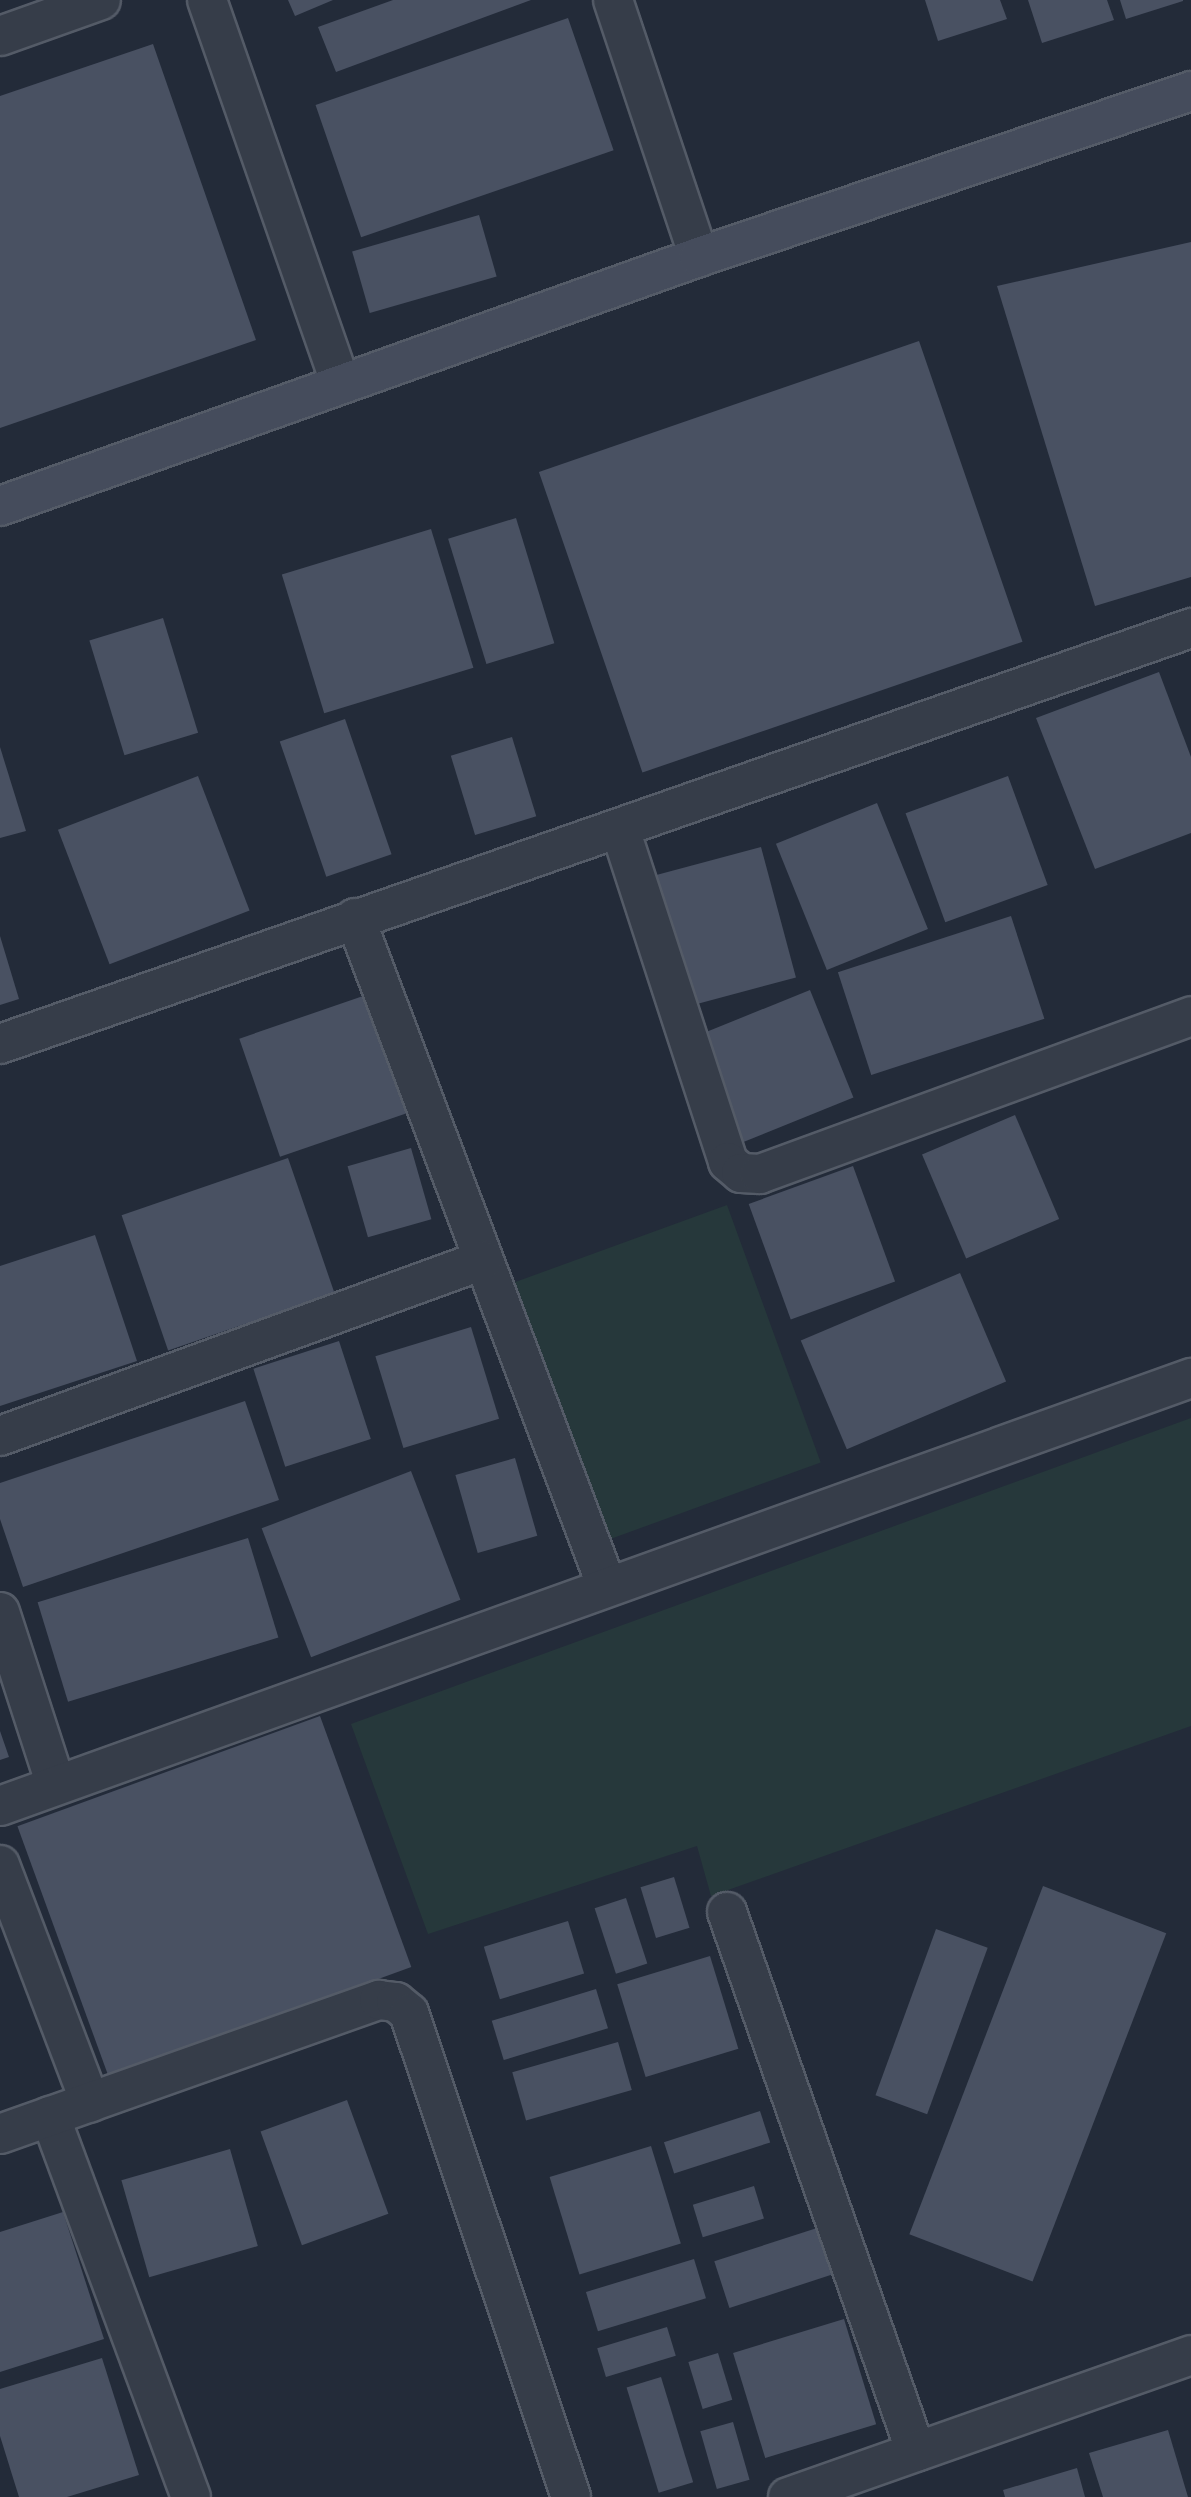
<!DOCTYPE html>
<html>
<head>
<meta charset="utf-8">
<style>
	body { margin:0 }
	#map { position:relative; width:1191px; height:2497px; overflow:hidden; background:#232b39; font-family:"DM Sans",sans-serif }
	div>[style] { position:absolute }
	.green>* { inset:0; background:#26383b; transform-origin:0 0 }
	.building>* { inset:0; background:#495162; transform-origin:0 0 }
	.roads { filter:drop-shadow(2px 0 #545b67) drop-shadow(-2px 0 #545b67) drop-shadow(0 2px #545b67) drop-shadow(0 -2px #545b67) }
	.street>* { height:38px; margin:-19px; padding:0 19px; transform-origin:19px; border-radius:19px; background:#363d49 }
	.secondary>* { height:38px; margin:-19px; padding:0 19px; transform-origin:19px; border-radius:19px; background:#454c5c }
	span { translate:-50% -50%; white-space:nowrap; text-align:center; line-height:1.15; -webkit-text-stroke:6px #1c222e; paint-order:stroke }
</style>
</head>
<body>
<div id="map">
	<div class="green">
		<div style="left:727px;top:1205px;width:274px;height:229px;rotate:70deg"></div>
		<div style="clip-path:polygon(1191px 1418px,1191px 1726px,711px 1896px,697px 1846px,428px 1934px,351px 1724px)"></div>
	</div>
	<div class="building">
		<div style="clip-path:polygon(288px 0,333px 0,295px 16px)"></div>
		<div style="clip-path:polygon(393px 0,531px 0,336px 72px,318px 27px)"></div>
		<div style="clip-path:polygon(925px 0,1000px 0,1007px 19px,938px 41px)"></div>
		<div style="clip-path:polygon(1028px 0,1107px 0,1114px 20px,1042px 43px)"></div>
		<div style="clip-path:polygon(1120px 0,1183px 0,1183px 1px,1126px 19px)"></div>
		<div style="left:568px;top:18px;width:140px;height:267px;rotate:71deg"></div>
		<div style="clip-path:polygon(153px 44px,256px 340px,0 428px,0 96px)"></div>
		<div style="left:479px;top:215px;width:64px;height:132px;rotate:74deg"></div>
		<div style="clip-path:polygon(1191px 242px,1191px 577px,1095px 606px,997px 286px)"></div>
		<div style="left:919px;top:341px;width:318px;height:402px;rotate:71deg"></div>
		<div style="left:516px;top:518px;width:131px;height:71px;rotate:73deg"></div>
		<div style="left:431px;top:529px;width:145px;height:156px;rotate:73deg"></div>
		<div style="left:163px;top:618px;width:120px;height:77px;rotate:73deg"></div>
		<div style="clip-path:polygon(1159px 672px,1191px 757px,1191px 833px,1095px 869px,1036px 718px)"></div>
		<div style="left:345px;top:719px;width:143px;height:69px;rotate:71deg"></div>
		<div style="left:512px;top:737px;width:83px;height:64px;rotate:73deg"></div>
		<div style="clip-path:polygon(0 747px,26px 831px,0 838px)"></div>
		<div style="left:198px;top:776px;width:144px;height:150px;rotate:69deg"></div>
		<div style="left:1008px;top:776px;width:116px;height:109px;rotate:70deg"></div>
		<div style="left:877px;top:803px;width:136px;height:109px;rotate:68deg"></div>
		<div style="left:761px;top:847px;width:135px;height:116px;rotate:75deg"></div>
		<div style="left:1011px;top:916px;width:108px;height:182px;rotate:72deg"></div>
		<div style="clip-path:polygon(0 936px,19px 999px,0 1005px)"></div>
		<div style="left:810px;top:990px;width:116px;height:120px;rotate:68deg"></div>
		<div style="left:366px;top:995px;width:125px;height:134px;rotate:71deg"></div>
		<div style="left:1015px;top:1115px;width:113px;height:101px;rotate:67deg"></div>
		<div style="left:411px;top:1148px;width:74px;height:66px;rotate:74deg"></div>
		<div style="left:288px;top:1158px;width:143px;height:176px;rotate:71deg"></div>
		<div style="left:853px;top:1166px;width:123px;height:111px;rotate:70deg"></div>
		<div style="clip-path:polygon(95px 1235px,137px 1361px,0 1406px,0 1266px)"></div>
		<div style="left:960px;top:1273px;width:118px;height:173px;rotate:67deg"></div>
		<div style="left:471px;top:1327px;width:96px;height:100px;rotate:73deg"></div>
		<div style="left:339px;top:1341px;width:103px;height:90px;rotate:72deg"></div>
		<div style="clip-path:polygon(245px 1401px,279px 1500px,23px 1587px,0 1519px,0 1483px)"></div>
		<div style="left:515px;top:1458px;width:81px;height:62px;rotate:74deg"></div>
		<div style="left:411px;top:1471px;width:138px;height:160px;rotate:69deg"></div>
		<div style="left:248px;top:1538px;width:104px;height:220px;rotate:73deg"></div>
		<div style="left:320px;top:1716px;width:267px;height:322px;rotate:70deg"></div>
		<div style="clip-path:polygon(0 1731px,9px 1757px,0 1760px)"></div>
		<div style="left:674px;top:1877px;width:53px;height:35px;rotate:73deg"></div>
		<div style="left:1043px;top:1886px;width:132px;height:373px;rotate:21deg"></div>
		<div style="left:626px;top:1898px;width:69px;height:33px;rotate:72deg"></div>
		<div style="left:568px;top:1921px;width:55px;height:88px;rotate:73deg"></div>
		<div style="left:936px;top:1929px;width:55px;height:177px;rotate:20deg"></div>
		<div style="left:710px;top:1956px;width:97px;height:97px;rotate:73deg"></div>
		<div style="left:596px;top:1989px;width:41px;height:109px;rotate:73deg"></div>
		<div style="left:618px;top:2042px;width:50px;height:110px;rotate:74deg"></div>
		<div style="left:347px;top:2100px;width:121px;height:92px;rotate:70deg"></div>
		<div style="left:760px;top:2111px;width:33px;height:101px;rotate:72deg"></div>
		<div style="left:651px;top:2146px;width:102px;height:106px;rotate:73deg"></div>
		<div style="left:230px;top:2149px;width:101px;height:113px;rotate:74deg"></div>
		<div style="left:754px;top:2186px;width:34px;height:64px;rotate:73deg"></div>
		<div style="clip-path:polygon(63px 2212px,104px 2339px,0 2372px,0 2232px)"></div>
		<div style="left:817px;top:2228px;width:49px;height:108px;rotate:72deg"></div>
		<div style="left:694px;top:2259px;width:41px;height:113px;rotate:73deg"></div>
		<div style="left:844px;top:2319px;width:110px;height:116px;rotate:73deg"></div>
		<div style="left:667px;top:2327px;width:30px;height:73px;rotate:73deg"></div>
		<div style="left:718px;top:2353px;width:49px;height:31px;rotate:73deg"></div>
		<div style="clip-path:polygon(102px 2358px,139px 2475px,67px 2497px,19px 2497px,0 2436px,0 2389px)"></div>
		<div style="left:661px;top:2377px;width:110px;height:36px;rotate:73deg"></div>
		<div style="left:733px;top:2422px;width:60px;height:34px;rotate:74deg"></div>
		<div style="clip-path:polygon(1168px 2430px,1188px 2497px,1103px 2497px,1089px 2453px)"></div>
		<div style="clip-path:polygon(1077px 2468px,1085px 2497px,1005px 2497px,1003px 2490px)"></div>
	</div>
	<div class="roads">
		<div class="street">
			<div style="left:207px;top:0;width:404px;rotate:70.8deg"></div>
			<div style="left:613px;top:0;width:271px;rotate:71.5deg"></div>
			<div style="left:0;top:36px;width:107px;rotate:-19.6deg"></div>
			<div style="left:620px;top:829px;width:350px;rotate:72deg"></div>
			<div style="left:728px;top:1162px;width:17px;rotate:40deg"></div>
			<div style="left:741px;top:1173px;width:19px;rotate:3deg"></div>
			<div style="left:760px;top:1174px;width:459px;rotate:-20.1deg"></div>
			<div style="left:355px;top:918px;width:712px;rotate:69.35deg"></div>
			<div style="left:0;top:1044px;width:1262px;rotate:-19.25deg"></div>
			<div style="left:0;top:1436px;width:514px;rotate:-20.02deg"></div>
			<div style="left:0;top:1612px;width:182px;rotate:72.1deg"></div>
			<div style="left:0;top:1806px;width:1266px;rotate:-19.77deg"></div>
			<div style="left:0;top:1865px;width:254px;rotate:69.2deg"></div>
			<div style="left:727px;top:1912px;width:572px;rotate:70.71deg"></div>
			<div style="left:50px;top:2116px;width:406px;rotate:69.7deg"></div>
			<div style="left:0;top:2134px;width:402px;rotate:-19.5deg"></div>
			<div style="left:379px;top:2000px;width:17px;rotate:7deg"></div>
			<div style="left:396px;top:2002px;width:17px;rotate:40deg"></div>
			<div style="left:409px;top:2013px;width:510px;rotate:71.49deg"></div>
			<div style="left:788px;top:2497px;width:427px;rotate:-19.4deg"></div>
		</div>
		<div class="secondary">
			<div style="left:0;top:506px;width:742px;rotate:-19.61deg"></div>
			<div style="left:699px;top:257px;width:519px;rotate:-18.64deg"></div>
		</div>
	</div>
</div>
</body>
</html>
